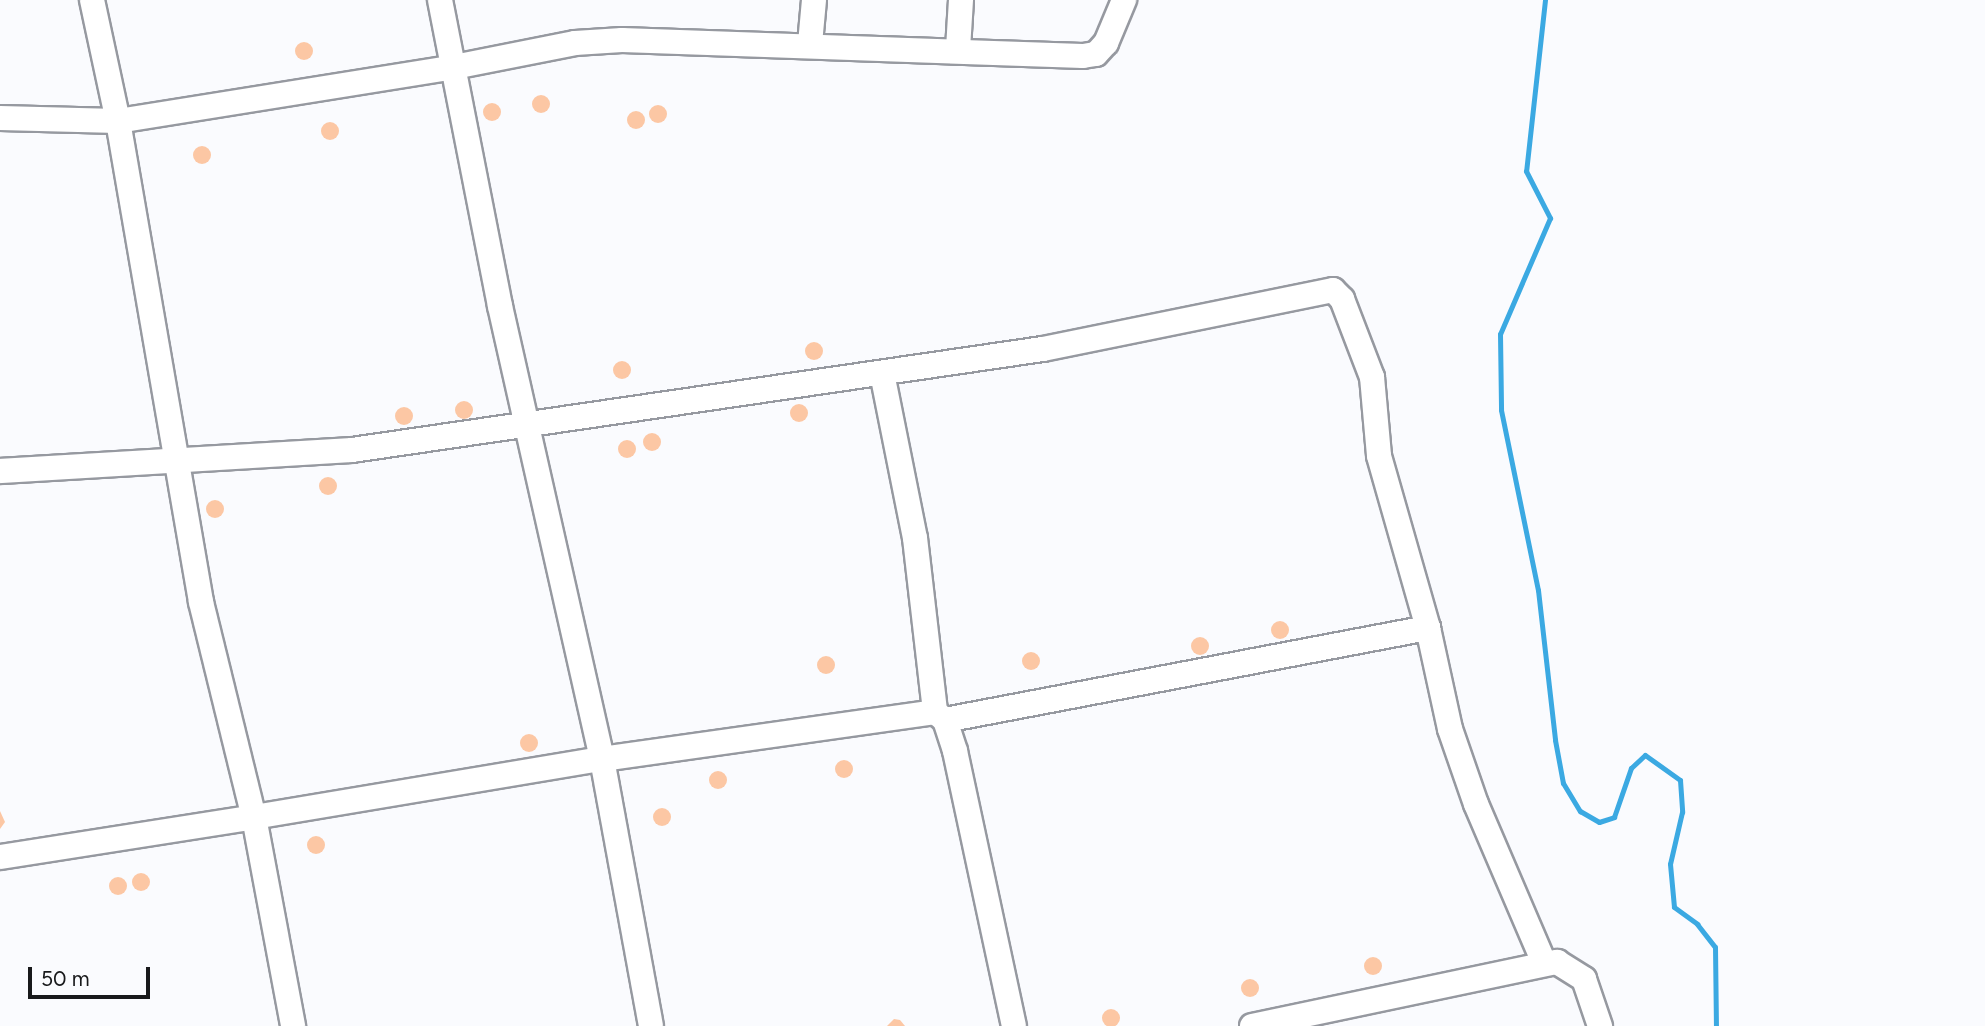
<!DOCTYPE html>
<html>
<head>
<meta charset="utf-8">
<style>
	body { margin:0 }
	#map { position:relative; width:1985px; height:1026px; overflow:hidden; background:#fafbfe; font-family:Figtree,sans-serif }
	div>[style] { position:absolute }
	.stream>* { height:5px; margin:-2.5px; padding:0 2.5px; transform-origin:2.5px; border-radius:2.5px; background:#3ba9e2 }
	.building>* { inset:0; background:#fcc7a4 }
	.round { border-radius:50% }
	.roads { filter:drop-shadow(2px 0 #9699a0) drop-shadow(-2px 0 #9699a0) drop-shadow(0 2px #9699a0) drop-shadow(0 -2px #9699a0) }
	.minor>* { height:24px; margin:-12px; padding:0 12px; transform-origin:12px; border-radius:12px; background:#fff }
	span { translate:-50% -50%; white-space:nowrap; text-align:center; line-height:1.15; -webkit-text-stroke:5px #fafbfe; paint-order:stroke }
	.scale { position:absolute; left:28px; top:967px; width:122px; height:32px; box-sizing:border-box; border:4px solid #18191b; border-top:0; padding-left:9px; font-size:21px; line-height:24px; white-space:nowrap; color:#18191b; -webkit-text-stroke:5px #fafbfe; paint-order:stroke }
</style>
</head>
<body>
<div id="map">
	<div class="stream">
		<div style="left:1545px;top:0;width:172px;rotate:96.3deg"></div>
		<div style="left:1526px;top:171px;width:53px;rotate:62.9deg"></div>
		<div style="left:1550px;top:218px;width:126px;rotate:113.3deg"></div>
		<div style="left:1500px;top:334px;width:76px;rotate:89.2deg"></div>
		<div style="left:1501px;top:410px;width:184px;rotate:78.4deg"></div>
		<div style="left:1538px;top:590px;width:151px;rotate:83.5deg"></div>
		<div style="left:1555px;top:740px;width:44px;rotate:79.5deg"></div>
		<div style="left:1563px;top:783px;width:33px;rotate:59deg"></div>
		<div style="left:1580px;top:811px;width:22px;rotate:30deg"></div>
		<div style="left:1599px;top:822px;width:16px;rotate:-18deg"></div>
		<div style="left:1614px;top:817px;width:52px;rotate:-70.9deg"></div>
		<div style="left:1631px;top:768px;width:19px;rotate:-43deg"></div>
		<div style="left:1645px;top:755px;width:43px;rotate:35.5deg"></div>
		<div style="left:1680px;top:780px;width:32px;rotate:86deg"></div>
		<div style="left:1682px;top:812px;width:53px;rotate:103deg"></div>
		<div style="left:1670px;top:864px;width:43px;rotate:84.7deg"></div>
		<div style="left:1674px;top:907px;width:29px;rotate:36deg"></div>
		<div style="left:1697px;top:924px;width:29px;rotate:52deg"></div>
		<div style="left:1715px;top:947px;width:79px;rotate:89.3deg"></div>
	</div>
	<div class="building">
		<div class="round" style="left:295px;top:42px;width:18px;height:18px"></div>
		<div class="round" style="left:532px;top:95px;width:18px;height:18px"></div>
		<div class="round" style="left:483px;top:103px;width:18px;height:18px"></div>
		<div class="round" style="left:649px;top:105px;width:18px;height:18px"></div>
		<div class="round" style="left:627px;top:111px;width:18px;height:18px"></div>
		<div class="round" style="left:321px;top:122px;width:18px;height:18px"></div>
		<div class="round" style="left:193px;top:146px;width:18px;height:18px"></div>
		<div class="round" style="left:805px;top:342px;width:18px;height:18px"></div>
		<div class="round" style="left:613px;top:361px;width:18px;height:18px"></div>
		<div class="round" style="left:455px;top:401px;width:18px;height:18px"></div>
		<div class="round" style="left:790px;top:404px;width:18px;height:18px"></div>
		<div class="round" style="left:395px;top:407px;width:18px;height:18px"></div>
		<div class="round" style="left:643px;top:433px;width:18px;height:18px"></div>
		<div class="round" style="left:618px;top:440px;width:18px;height:18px"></div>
		<div class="round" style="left:319px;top:477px;width:18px;height:18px"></div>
		<div class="round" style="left:206px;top:500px;width:18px;height:18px"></div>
		<div class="round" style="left:1271px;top:621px;width:18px;height:18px"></div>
		<div class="round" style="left:1191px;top:637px;width:18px;height:18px"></div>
		<div class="round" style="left:1022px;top:652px;width:18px;height:18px"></div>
		<div class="round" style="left:817px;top:656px;width:18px;height:18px"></div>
		<div class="round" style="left:520px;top:734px;width:18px;height:18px"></div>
		<div class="round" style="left:835px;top:760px;width:18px;height:18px"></div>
		<div class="round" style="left:709px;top:771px;width:18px;height:18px"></div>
		<div class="round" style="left:653px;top:808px;width:18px;height:18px"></div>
		<div style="clip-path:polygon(0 811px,5px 822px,0 829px)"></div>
		<div class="round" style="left:307px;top:836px;width:18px;height:18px"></div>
		<div class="round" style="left:132px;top:873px;width:18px;height:18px"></div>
		<div class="round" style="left:109px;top:877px;width:18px;height:18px"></div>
		<div class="round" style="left:1364px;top:957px;width:18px;height:18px"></div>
		<div class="round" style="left:1241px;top:979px;width:18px;height:18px"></div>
		<div class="round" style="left:1102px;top:1009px;width:18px;height:18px"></div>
		<div style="clip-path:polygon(894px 1019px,900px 1020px,905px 1026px,887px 1026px)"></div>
	</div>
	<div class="roads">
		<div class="minor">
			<div style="left:92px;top:0;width:124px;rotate:77.9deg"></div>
			<div style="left:118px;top:121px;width:488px;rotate:80.2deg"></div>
			<div style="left:201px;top:602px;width:221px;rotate:76.2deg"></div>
			<div style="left:254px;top:817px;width:353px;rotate:-9.5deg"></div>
			<div style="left:602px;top:759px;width:336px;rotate:-8deg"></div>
			<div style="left:935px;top:712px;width:13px;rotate:39deg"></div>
			<div style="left:945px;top:720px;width:33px;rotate:72deg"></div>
			<div style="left:955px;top:751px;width:281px;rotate:77.9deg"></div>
			<div style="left:440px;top:0;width:312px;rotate:78.9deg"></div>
			<div style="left:500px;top:306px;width:464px;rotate:77.3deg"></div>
			<div style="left:602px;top:759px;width:271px;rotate:79.6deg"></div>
			<div style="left:810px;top:44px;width:44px;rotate:-84.8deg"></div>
			<div style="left:958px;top:49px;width:49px;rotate:-86.5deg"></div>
			<div style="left:0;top:118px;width:118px;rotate:1.5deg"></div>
			<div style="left:118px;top:121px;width:340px;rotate:-9.1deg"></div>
			<div style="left:454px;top:67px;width:123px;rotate:-11.2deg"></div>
			<div style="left:575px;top:43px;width:47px;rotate:-3.7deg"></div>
			<div style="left:622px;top:40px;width:461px;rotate:2deg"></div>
			<div style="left:1083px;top:56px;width:13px;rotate:-9deg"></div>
			<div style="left:1096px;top:54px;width:15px;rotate:-48deg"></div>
			<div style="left:1106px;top:43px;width:47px;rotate:-67.3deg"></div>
			<div style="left:882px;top:373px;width:168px;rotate:78.7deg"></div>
			<div style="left:915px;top:538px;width:175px;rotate:83.4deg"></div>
			<div style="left:0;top:471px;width:353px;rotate:-3.4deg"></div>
			<div style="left:352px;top:450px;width:698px;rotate:-8.32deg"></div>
			<div style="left:1043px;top:349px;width:296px;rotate:-11.5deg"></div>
			<div style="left:1333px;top:290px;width:13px;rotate:45deg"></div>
			<div style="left:1342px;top:299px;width:84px;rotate:69deg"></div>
			<div style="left:1372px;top:377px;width:79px;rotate:84.9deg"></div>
			<div style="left:1379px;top:456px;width:179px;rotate:74.1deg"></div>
			<div style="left:1428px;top:628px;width:103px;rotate:77.7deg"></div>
			<div style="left:1450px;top:729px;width:79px;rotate:70.9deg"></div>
			<div style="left:1476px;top:804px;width:173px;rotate:66.8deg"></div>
			<div style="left:945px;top:720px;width:492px;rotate:-10.8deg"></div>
			<div style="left:0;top:857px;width:257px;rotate:-8.9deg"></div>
			<div style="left:254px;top:817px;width:213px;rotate:79.4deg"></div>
			<div style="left:1252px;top:1026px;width:312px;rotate:-11.9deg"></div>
			<div style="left:1557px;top:962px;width:32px;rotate:32deg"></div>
			<div style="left:1584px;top:979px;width:50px;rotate:71.2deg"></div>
		</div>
	</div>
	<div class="scale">50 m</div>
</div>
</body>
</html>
